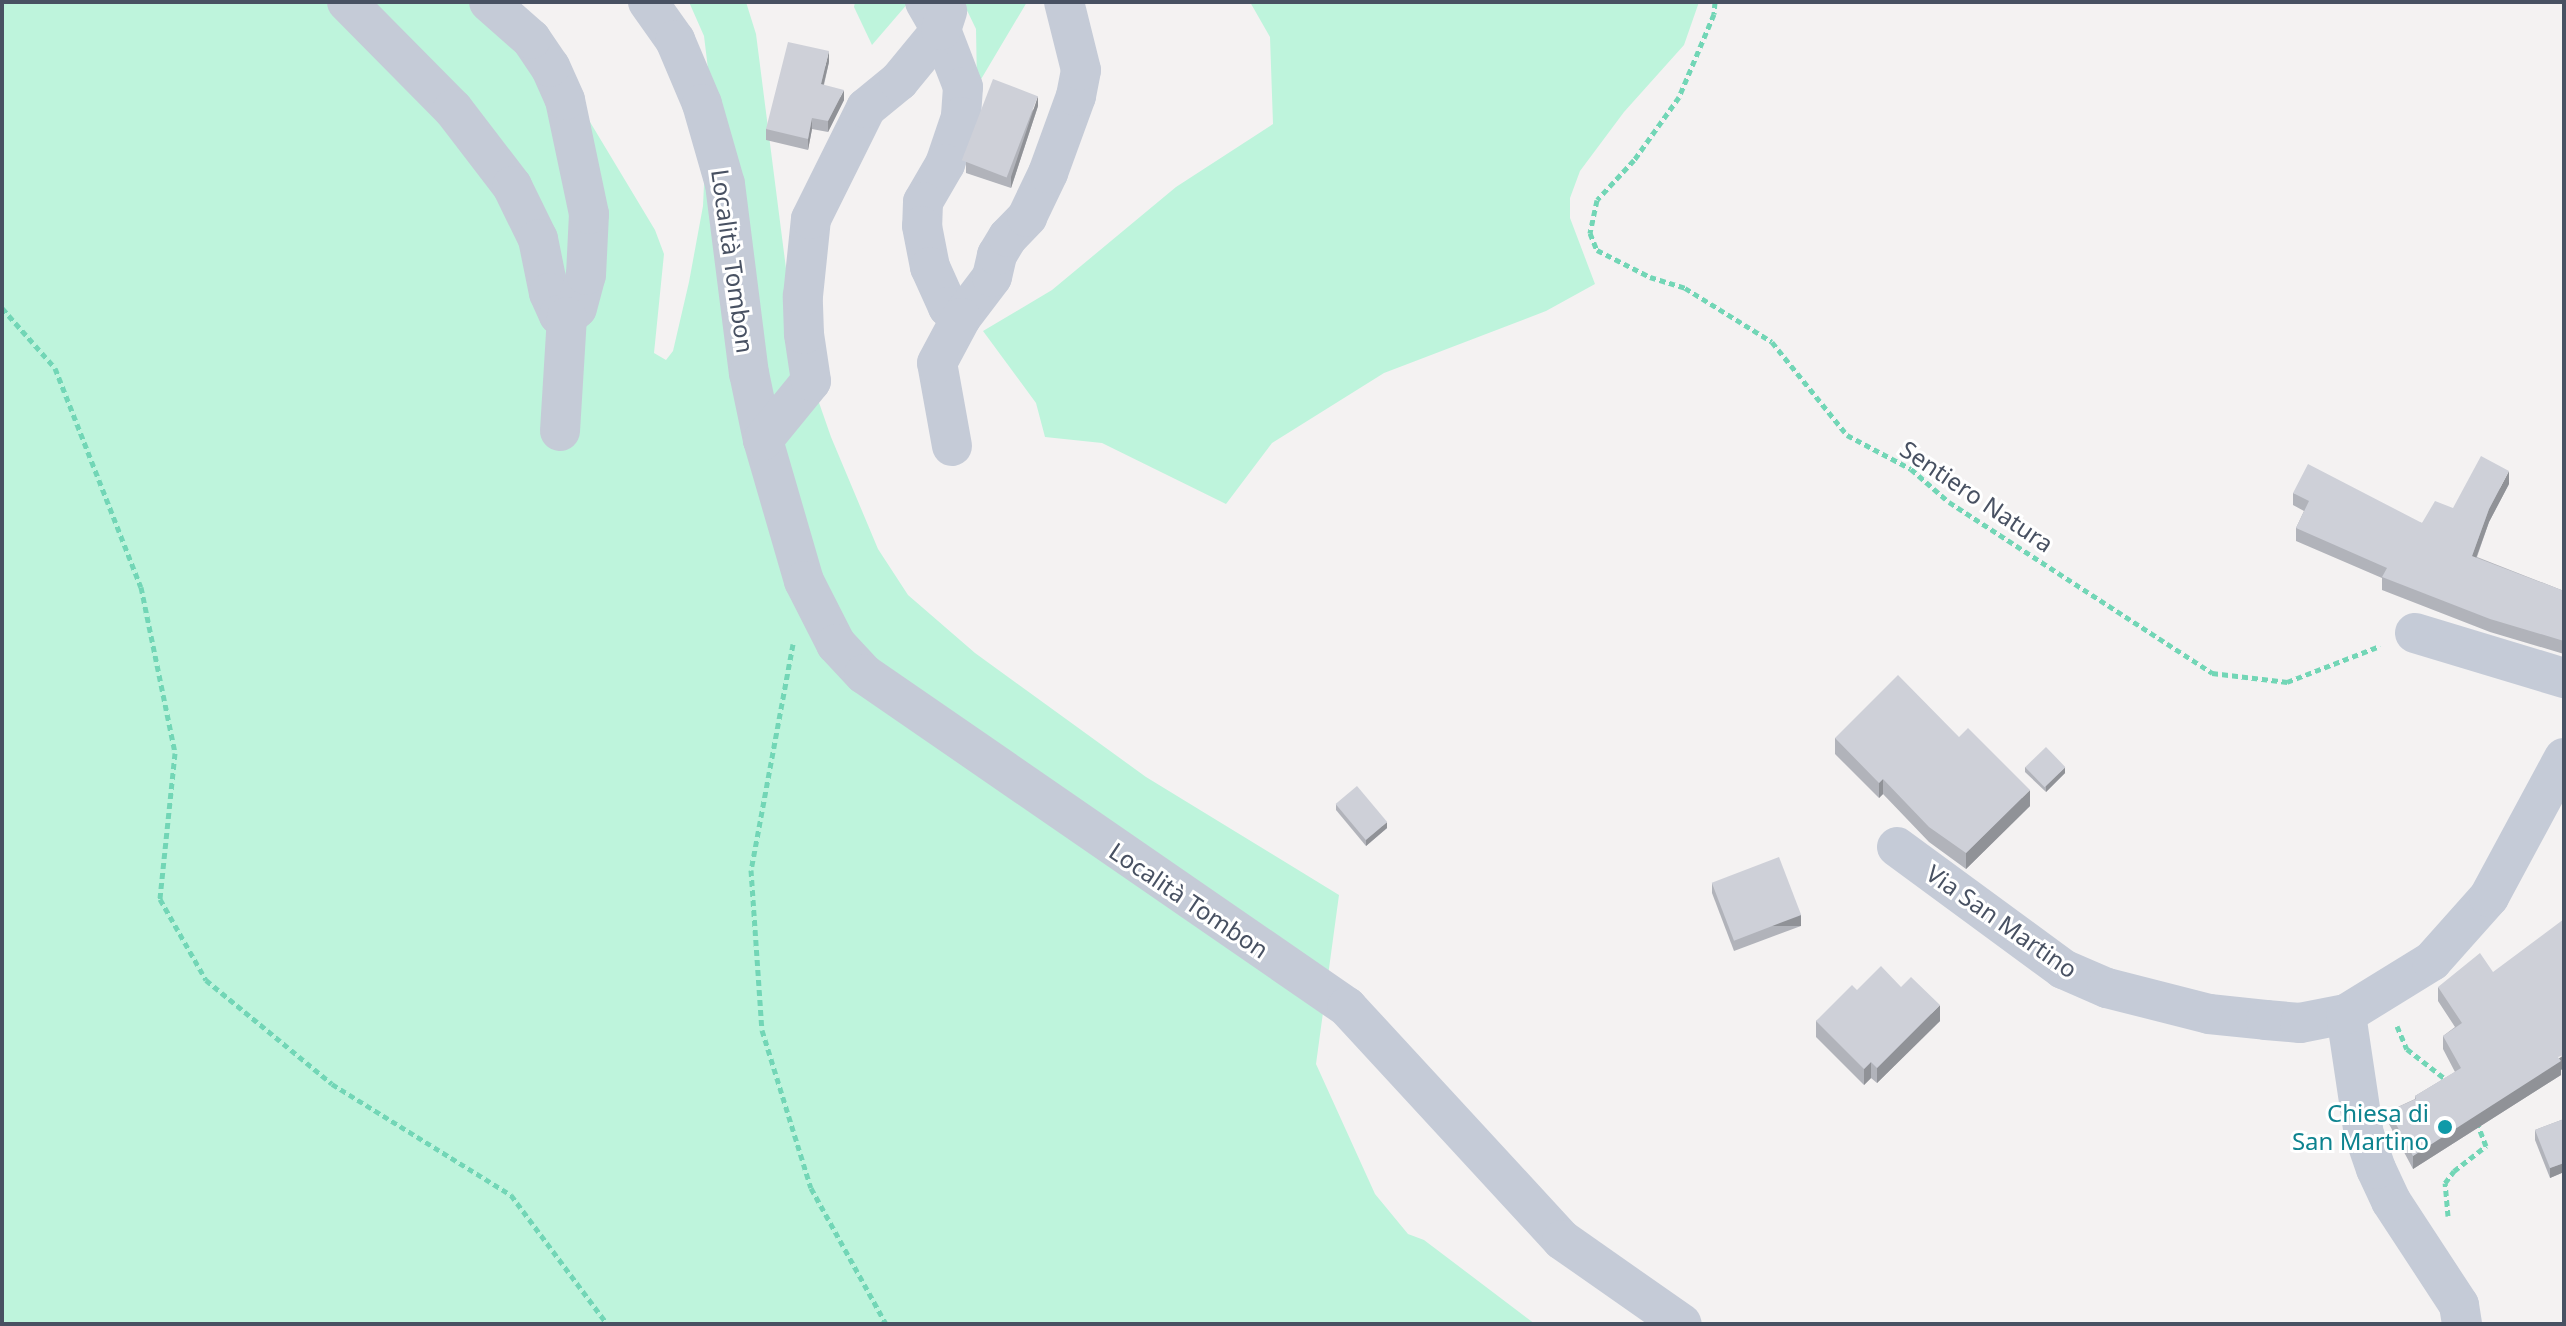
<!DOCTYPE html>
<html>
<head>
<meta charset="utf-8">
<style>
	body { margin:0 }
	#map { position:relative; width:2566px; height:1326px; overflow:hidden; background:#f4f2f2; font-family:"Noto Sans",sans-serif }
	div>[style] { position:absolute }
	.green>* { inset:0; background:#bef4dc }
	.path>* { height:5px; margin-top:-2.5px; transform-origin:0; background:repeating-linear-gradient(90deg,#72d6b6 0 6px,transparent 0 10px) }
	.street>* { height:40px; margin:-20px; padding:0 20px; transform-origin:20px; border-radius:20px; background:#c5cbd7 }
	.wall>* { inset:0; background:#b1b3ba }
	.shaded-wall>* { inset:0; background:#909297; transform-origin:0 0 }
	.building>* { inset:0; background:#ced0d8; transform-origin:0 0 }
	.dots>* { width:22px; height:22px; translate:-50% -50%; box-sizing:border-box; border:4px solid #fff; border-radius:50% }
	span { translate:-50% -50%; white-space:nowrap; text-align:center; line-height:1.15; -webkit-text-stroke:6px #fff; paint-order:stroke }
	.street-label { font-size:24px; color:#485162 }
	.culture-label { font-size:24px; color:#0d838f }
	.right { translate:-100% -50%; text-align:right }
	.frame { position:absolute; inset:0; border:4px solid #485162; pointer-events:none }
</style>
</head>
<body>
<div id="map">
	<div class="green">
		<div style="clip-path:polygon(2px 2px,498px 2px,581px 107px,655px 230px,664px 254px,654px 353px,666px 360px,673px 351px,689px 282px,703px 206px,709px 77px,704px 36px,689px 2px,746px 2px,756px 34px,794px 331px,831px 437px,878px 549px,908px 595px,975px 653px,1146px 777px,1339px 895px,1316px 1064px,1375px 1194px,1408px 1234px,1424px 1240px,1535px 1324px,2px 1324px)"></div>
		<div style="clip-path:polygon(855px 2px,909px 2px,872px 45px,854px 7px)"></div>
		<div style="clip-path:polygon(963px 2px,1027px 2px,977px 86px,976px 29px)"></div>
		<div style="clip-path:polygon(1250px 2px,1699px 2px,1684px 45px,1624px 112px,1580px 171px,1570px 198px,1570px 218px,1595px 284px,1546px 311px,1384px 373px,1272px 443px,1226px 504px,1102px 443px,1045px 437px,1036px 403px,983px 331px,1052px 290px,1176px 187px,1273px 124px,1270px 37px)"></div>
	</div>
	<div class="path">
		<div style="left:1715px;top:2px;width:12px;rotate:95deg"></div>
		<div style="left:1714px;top:14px;width:90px;rotate:112.9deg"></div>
		<div style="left:1679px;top:97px;width:77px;rotate:125.5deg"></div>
		<div style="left:1634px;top:160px;width:54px;rotate:132.8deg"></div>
		<div style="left:1597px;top:200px;width:34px;rotate:102deg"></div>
		<div style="left:1590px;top:233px;width:18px;rotate:68deg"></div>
		<div style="left:1597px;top:250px;width:59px;rotate:27deg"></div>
		<div style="left:1650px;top:277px;width:37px;rotate:17deg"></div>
		<div style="left:1685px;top:288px;width:102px;rotate:31.8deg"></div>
		<div style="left:1772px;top:342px;width:119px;rotate:51.1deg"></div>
		<div style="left:1847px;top:435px;width:72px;rotate:28deg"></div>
		<div style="left:1911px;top:469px;width:50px;rotate:41deg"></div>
		<div style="left:1949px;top:502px;width:314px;rotate:33deg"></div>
		<div style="left:2212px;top:673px;width:76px;rotate:6.8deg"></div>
		<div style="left:2287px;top:682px;width:100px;rotate:-21.2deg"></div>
		<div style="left:2px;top:308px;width:80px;rotate:48.5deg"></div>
		<div style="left:55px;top:368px;width:235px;rotate:68.6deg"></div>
		<div style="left:141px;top:587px;width:169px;rotate:78.4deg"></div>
		<div style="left:175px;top:753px;width:147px;rotate:95.9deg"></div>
		<div style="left:160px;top:899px;width:93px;rotate:60.4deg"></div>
		<div style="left:206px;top:980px;width:163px;rotate:39.5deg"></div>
		<div style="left:332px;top:1084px;width:211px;rotate:31.8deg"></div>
		<div style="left:511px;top:1195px;width:161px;rotate:53.3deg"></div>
		<div style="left:793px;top:644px;width:230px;rotate:100.5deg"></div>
		<div style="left:751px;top:870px;width:160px;rotate:86.1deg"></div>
		<div style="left:762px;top:1030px;width:165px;rotate:72.8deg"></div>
		<div style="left:811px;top:1188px;width:155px;rotate:61.1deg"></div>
		<div style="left:2397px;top:1026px;width:25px;rotate:67deg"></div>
		<div style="left:2407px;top:1049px;width:52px;rotate:38deg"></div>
		<div style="left:2448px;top:1216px;width:33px;rotate:-95deg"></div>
		<div style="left:2445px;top:1183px;width:15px;rotate:-53deg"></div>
		<div style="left:2454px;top:1171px;width:41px;rotate:-38deg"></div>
		<div style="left:2486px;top:1146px;width:26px;rotate:-111deg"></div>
	</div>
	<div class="street">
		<div style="left:347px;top:2px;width:151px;rotate:45.3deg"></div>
		<div style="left:453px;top:109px;width:97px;rotate:52.5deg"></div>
		<div style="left:512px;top:186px;width:59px;rotate:63.9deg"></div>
		<div style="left:538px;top:239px;width:55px;rotate:78.5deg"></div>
		<div style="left:549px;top:293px;width:24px;rotate:66deg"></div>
		<div style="left:559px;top:315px;width:8px;rotate:14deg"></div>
		<div style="left:567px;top:317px;width:13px;rotate:-42deg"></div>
		<div style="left:577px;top:308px;width:34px;rotate:-75deg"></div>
		<div style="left:586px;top:275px;width:61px;rotate:-87.2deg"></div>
		<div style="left:589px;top:214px;width:116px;rotate:-101.9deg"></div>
		<div style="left:565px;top:100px;width:36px;rotate:-114deg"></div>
		<div style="left:550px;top:67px;width:34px;rotate:-124deg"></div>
		<div style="left:531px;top:39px;width:56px;rotate:-138.6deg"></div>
		<div style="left:648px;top:2px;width:47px;rotate:54.6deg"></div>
		<div style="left:675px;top:40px;width:69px;rotate:67.1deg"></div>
		<div style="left:702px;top:104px;width:83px;rotate:74deg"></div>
		<div style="left:725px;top:184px;width:191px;rotate:82.8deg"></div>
		<div style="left:749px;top:373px;width:68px;rotate:78.2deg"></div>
		<div style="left:763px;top:440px;width:147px;rotate:73.8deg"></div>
		<div style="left:804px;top:581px;width:71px;rotate:63.1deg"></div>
		<div style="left:836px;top:644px;width:41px;rotate:47deg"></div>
		<div style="left:864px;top:674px;width:587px;rotate:34.58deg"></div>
		<div style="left:1347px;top:1007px;width:317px;rotate:47.3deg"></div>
		<div style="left:1562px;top:1240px;width:146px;rotate:35deg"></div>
		<div style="left:925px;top:2px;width:32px;rotate:60deg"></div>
		<div style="left:941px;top:30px;width:61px;rotate:68.9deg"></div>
		<div style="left:963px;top:87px;width:30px;rotate:94deg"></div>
		<div style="left:961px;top:117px;width:50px;rotate:108.8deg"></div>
		<div style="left:945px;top:164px;width:44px;rotate:120.1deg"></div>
		<div style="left:923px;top:202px;width:24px;rotate:92deg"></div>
		<div style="left:922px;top:226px;width:42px;rotate:79deg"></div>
		<div style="left:930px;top:267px;width:44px;rotate:65.8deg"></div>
		<div style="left:948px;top:307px;width:17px;rotate:40deg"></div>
		<div style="left:961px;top:318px;width:51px;rotate:-52.9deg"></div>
		<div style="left:992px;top:277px;width:23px;rotate:-77deg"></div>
		<div style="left:997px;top:255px;width:21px;rotate:-59deg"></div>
		<div style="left:1008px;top:237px;width:28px;rotate:-46deg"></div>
		<div style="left:1027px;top:217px;width:49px;rotate:-64.5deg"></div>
		<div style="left:1048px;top:173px;width:82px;rotate:-70deg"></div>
		<div style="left:1076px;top:96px;width:26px;rotate:-79deg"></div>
		<div style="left:1081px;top:70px;width:70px;rotate:-104deg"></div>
		<div style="left:560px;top:431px;width:114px;rotate:-86.5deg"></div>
		<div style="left:763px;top:440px;width:76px;rotate:-50.9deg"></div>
		<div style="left:811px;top:381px;width:48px;rotate:-98.5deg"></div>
		<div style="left:804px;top:334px;width:38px;rotate:-92deg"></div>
		<div style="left:803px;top:296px;width:77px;rotate:-84.1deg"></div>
		<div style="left:811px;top:219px;width:124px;rotate:-63.6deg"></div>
		<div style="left:866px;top:108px;width:43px;rotate:-39.3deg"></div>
		<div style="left:899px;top:81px;width:66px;rotate:-50.5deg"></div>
		<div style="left:941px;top:30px;width:20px;rotate:-72deg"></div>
		<div style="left:952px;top:446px;width:84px;rotate:-100.2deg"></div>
		<div style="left:937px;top:363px;width:51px;rotate:-61.9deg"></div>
		<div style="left:2415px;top:633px;width:156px;rotate:16.8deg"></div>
		<div style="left:1897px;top:847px;width:206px;rotate:36.3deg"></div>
		<div style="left:2063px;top:969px;width:48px;rotate:23.4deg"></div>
		<div style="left:2107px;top:988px;width:105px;rotate:14.3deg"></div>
		<div style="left:2209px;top:1014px;width:57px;rotate:6deg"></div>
		<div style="left:2266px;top:1020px;width:34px;rotate:5deg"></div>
		<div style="left:2300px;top:1023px;width:47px;rotate:-11.1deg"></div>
		<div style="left:2462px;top:1324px;width:19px;rotate:-99deg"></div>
		<div style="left:2459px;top:1305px;width:124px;rotate:-123.2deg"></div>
		<div style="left:2391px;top:1201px;width:35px;rotate:-115deg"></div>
		<div style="left:2376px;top:1169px;width:36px;rotate:-109deg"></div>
		<div style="left:2364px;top:1135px;width:122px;rotate:-98.5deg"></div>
		<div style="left:2346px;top:1014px;width:101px;rotate:-31.6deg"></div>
		<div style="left:2432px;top:961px;width:86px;rotate:-48.3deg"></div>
		<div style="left:2489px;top:897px;width:158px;rotate:-61.7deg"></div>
	</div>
	<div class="wall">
		<div style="clip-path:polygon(829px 62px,824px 85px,844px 100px,828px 132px,812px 129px,808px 150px,766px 140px,766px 129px)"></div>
		<div style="clip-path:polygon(1038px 106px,1011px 188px,966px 173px,966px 162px)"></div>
		<div style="clip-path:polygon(2509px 484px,2489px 522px,2477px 557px,2564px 591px,2564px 654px,2490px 632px,2382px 590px,2382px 578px,2296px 541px,2296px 528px,2304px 511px,2293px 505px,2293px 493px,2422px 523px)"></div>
		<div style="clip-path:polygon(1959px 737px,2030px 806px,1966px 869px,1929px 842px,1883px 794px,1879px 798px,1835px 754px,1835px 738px)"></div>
		<div style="clip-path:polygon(2025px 767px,2065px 773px,2046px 792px,2025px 772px)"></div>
		<div style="clip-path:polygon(1336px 804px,1387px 828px,1366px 846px,1336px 810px)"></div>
		<div style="clip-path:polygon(1712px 883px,1801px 926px,1734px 951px,1712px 893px)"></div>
		<div style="clip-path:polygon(1901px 987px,1940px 1021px,1877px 1083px,1871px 1078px,1864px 1085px,1816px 1037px,1816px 1021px,1857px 990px)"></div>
		<div style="clip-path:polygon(2438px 987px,2561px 1070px,2561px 1075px,2413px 1169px,2389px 1124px,2389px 1111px,2415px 1099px,2415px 1096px,2455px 1072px,2443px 1049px,2443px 1036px,2455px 1027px,2438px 1001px)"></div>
		<div style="clip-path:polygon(2564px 1119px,2564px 1172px,2550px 1178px,2535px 1140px,2535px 1130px)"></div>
	</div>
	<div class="shaded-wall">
		<div style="clip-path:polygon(829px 51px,829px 62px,821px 95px,821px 84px)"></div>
		<div style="clip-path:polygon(844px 90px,844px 100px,828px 132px,828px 121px)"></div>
		<div style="clip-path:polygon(1038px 96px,1038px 106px,1011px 188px,1011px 177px)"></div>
		<div style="clip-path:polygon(812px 118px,812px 129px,808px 150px,808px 139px)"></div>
		<div style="clip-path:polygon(2509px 471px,2509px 484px,2489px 522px,2472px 569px,2472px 556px,2489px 509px)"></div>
		<div style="clip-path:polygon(2065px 767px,2065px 773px,2046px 792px,2046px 786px)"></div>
		<div style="clip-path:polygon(1883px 779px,1883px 794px,1879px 798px,1879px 783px)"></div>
		<div style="clip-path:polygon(2030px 790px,2030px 806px,1966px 869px,1966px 853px)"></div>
		<div style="clip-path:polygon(1387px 822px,1387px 828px,1366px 846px,1366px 840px)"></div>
		<div style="left:1801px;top:915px;width:11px;height:72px;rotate:90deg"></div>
		<div style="clip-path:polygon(1940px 1005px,1940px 1021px,1877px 1083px,1877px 1068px)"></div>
		<div style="clip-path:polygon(2564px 1055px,2564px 1068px,2561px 1070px,2561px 1075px,2413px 1169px,2413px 1156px)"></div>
		<div style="clip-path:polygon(1871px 1062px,1871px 1078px,1864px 1085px,1864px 1069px)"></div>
		<div style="clip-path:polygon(2564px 1163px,2564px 1172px,2550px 1178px,2550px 1168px)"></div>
	</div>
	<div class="building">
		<div style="clip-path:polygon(788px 42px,829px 51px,821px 84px,844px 90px,828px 121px,812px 118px,808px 139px,766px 129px)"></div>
		<div style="left:993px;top:79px;width:48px;height:87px;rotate:21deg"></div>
		<div style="clip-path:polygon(2481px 456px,2509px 471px,2489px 509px,2472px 556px,2564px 591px,2564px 641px,2490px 619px,2382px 577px,2387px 568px,2296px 528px,2309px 501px,2293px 493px,2308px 464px,2422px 523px,2435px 501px,2453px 508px)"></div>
		<div style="clip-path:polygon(1898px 675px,1959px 737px,1968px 728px,2030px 790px,1966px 853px,1929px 827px,1883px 779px,1879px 783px,1835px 738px)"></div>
		<div style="left:2046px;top:747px;width:28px;height:29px;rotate:46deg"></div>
		<div style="left:1357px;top:786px;width:47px;height:28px;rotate:50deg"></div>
		<div style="left:1779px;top:857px;width:62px;height:72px;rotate:69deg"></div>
		<div style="clip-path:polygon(2564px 919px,2564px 1055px,2558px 1057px,2561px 1061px,2413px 1156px,2389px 1111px,2416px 1099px,2415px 1096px,2461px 1068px,2443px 1036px,2462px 1023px,2438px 987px,2480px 953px,2493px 972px)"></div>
		<div style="clip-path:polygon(1881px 966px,1901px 987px,1911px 977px,1940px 1005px,1877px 1068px,1871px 1062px,1864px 1069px,1816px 1021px,1852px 985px,1857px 990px)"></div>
		<div style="clip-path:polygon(2564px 1119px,2564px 1163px,2550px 1168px,2535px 1130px)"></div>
	</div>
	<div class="dots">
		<div style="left:2445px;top:1127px;background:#0f9aa8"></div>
	</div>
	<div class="street-label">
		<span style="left:733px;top:261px;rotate:82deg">Località Tombon</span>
		<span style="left:1977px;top:496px;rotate:34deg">Sentiero Natura</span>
		<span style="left:1189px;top:900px;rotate:34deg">Località Tombon</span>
		<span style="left:2002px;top:921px;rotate:35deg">Via San Martino</span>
	</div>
	<div class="culture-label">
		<span class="right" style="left:2429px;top:1127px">Chiesa di<br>San Martino</span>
	</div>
	<div class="frame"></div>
</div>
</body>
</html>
